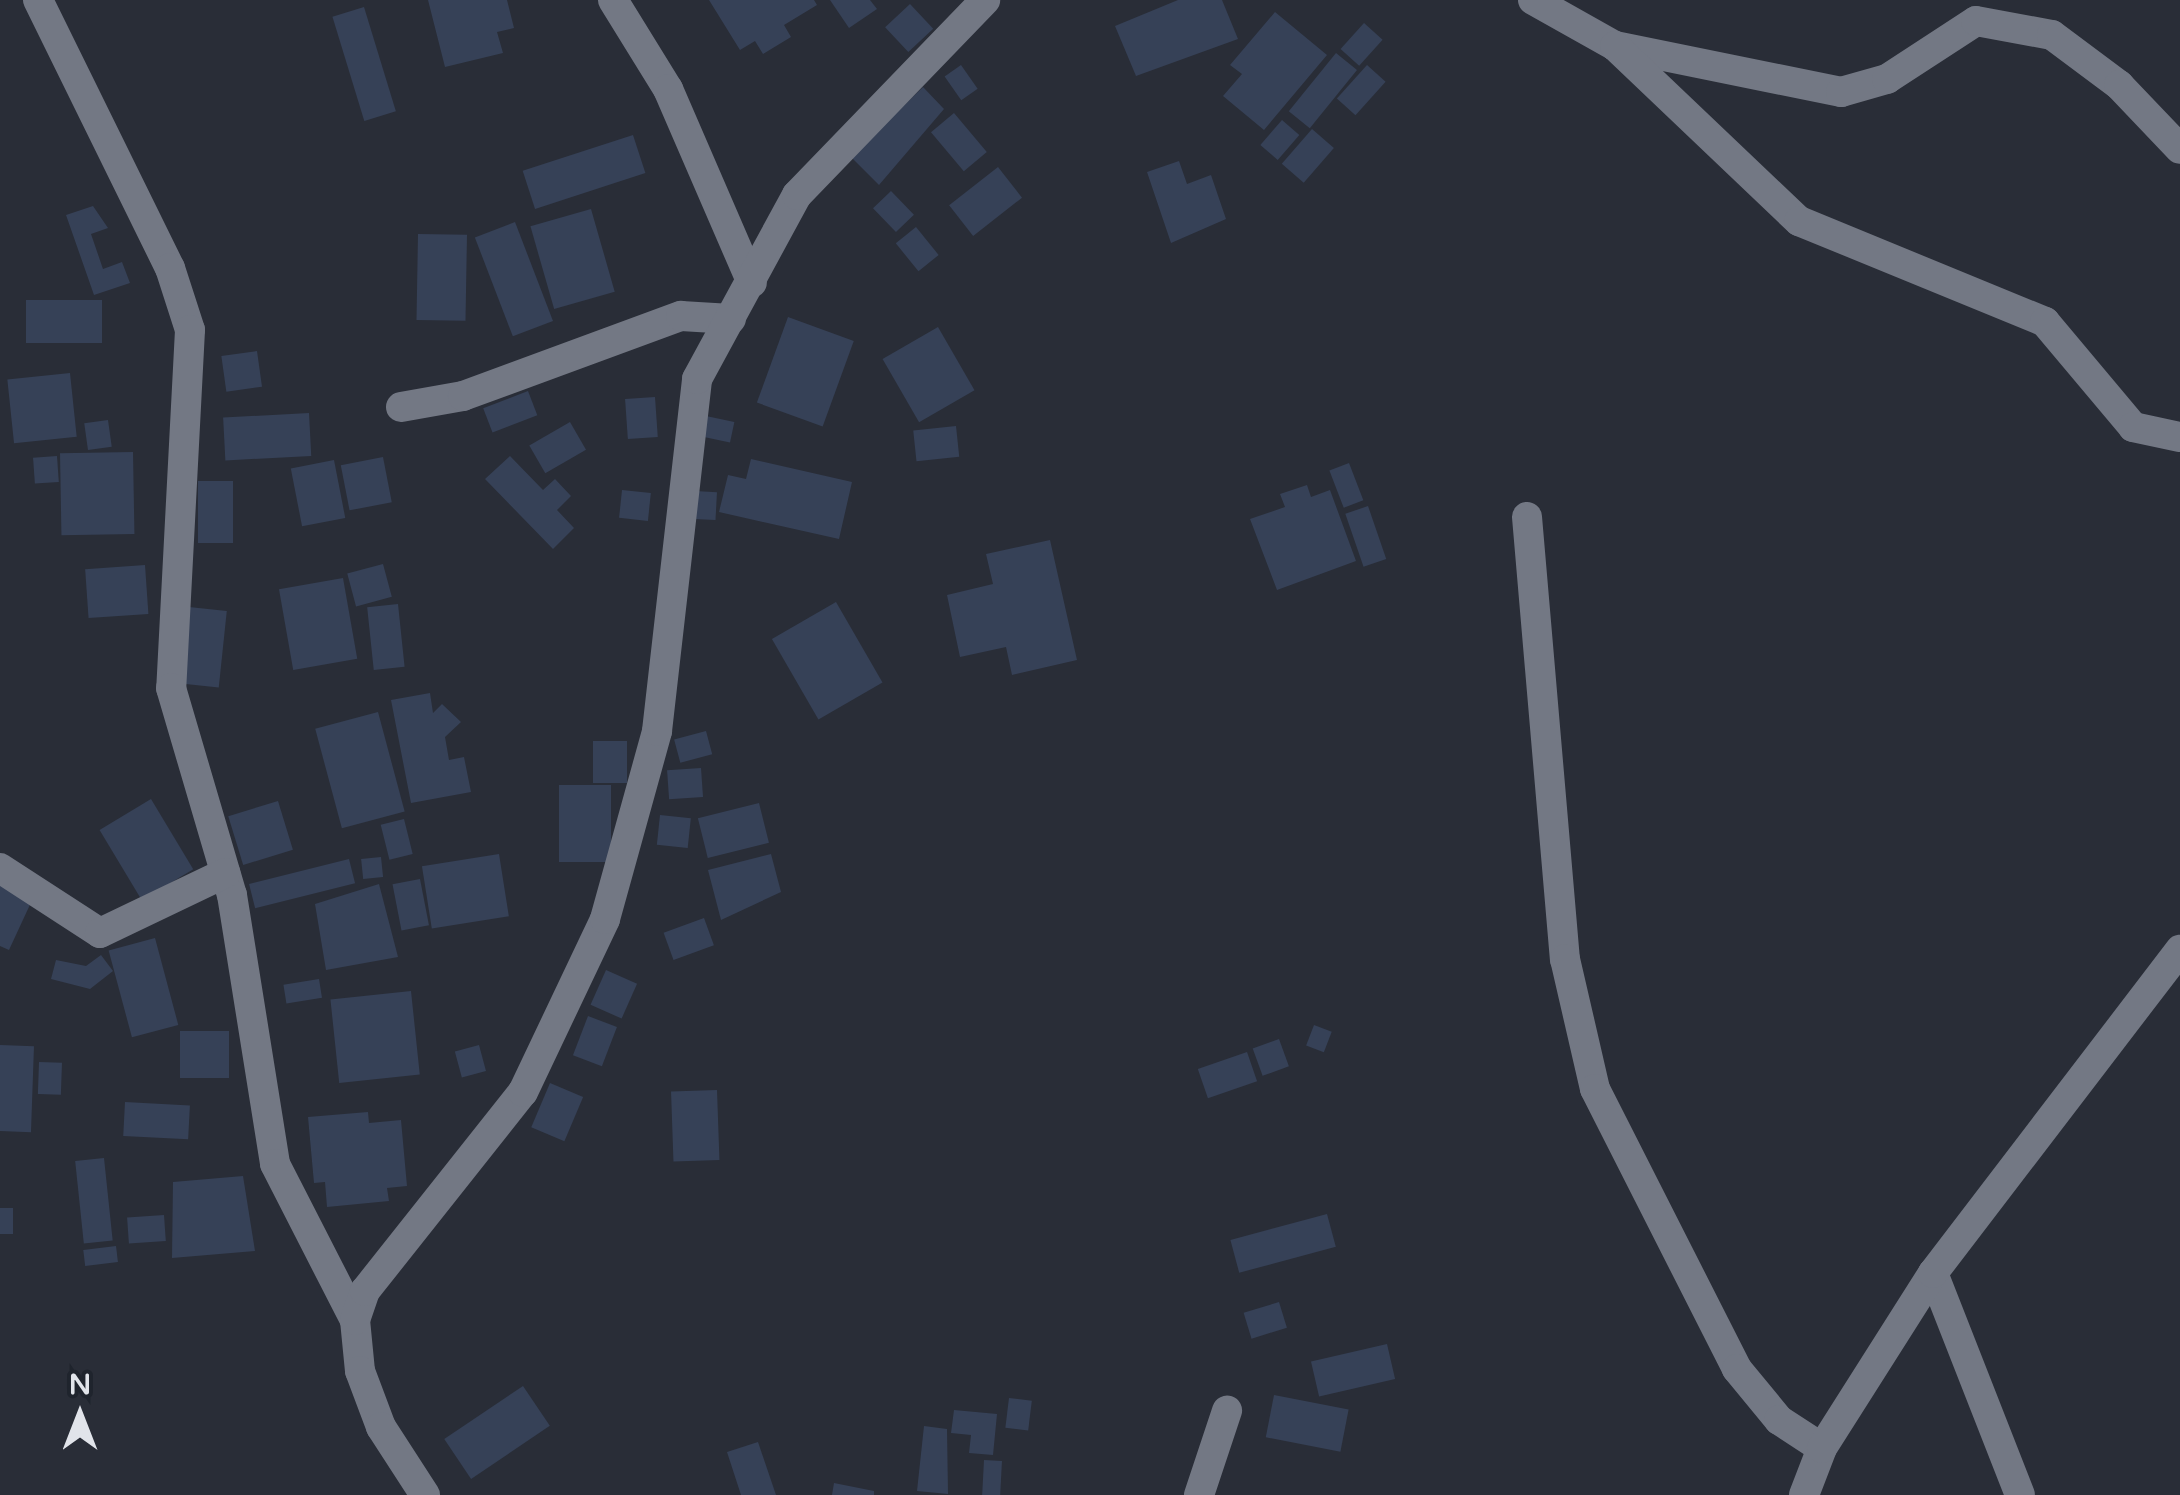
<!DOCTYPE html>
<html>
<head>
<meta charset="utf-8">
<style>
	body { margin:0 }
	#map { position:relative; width:2180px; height:1495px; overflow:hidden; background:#292d37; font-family:"Varela Round",sans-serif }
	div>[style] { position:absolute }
	.building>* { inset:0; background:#364157; transform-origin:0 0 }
	.minor>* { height:30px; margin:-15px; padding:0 15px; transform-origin:15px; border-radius:15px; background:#737884 }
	span { translate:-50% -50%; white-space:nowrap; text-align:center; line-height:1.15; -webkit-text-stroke:9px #1f242d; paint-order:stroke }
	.north { position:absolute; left:30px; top:1365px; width:100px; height:100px; -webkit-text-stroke:8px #1f242d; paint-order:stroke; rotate:0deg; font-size:28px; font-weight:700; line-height:40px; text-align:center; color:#e1e4ea }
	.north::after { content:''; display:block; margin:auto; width:35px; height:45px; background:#e1e4ea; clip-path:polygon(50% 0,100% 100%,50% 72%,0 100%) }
</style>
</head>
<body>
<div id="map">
	<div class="building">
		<div style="clip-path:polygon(428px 0,507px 0,514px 28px,497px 32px,503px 53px,445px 67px)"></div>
		<div style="clip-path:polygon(709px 0,814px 0,817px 5px,784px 25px,791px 37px,763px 54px,755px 41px,740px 50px)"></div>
		<div style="clip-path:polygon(830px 0,870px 0,877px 9px,849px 28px)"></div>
		<div style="clip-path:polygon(1178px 0,1222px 0,1238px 39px,1136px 76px,1115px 26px)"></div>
		<div style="left:910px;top:4px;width:34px;height:34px;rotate:47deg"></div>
		<div style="left:364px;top:7px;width:109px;height:33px;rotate:73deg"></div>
		<div style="clip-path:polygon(1275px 12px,1327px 55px,1264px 130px,1223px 96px,1242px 74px,1230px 65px)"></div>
		<div style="left:1364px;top:23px;width:25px;height:35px;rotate:42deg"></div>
		<div style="left:1336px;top:53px;width:27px;height:75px;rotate:39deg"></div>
		<div style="left:961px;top:65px;width:29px;height:20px;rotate:55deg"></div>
		<div style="left:1367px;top:65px;width:25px;height:45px;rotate:42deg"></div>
		<div style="clip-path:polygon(923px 87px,944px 109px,879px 185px,851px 157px)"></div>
		<div style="left:954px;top:113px;width:51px;height:30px;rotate:50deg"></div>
		<div style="left:1282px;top:120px;width:23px;height:33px;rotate:41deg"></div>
		<div style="left:1312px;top:129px;width:29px;height:46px;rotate:41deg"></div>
		<div style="left:633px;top:135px;width:40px;height:116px;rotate:72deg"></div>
		<div style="clip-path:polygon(1179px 161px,1187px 184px,1211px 175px,1226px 219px,1171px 243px,1147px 172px)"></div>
		<div style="left:998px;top:167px;width:39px;height:62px;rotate:52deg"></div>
		<div style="left:891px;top:191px;width:33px;height:25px;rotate:46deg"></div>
		<div style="clip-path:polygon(93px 206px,108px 228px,91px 234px,103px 269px,122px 262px,130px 283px,94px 295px,66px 215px)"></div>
		<div style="left:591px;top:209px;width:86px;height:63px;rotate:74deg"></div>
		<div style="left:515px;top:222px;width:106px;height:43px;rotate:69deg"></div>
		<div style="left:916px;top:227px;width:36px;height:26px;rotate:51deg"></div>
		<div style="left:418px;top:234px;width:49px;height:86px;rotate:1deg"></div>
		<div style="left:26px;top:300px;width:76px;height:43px"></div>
		<div style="left:788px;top:317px;width:70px;height:91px;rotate:20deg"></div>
		<div style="left:938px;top:327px;width:73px;height:64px;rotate:60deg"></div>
		<div style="left:257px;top:351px;width:36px;height:36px;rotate:82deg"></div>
		<div style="left:70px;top:373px;width:64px;height:63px;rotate:84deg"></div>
		<div style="left:528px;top:391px;width:26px;height:48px;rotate:69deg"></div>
		<div style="left:655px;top:397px;width:40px;height:30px;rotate:86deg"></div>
		<div style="left:309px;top:413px;width:43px;height:86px;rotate:87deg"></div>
		<div style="left:706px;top:416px;width:29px;height:21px;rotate:12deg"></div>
		<div style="left:108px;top:420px;width:27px;height:24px;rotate:82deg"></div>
		<div style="left:570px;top:422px;width:32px;height:47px;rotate:60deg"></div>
		<div style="left:956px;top:426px;width:31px;height:43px;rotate:84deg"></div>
		<div style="left:133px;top:452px;width:82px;height:73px;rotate:89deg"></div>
		<div style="left:57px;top:456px;width:26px;height:24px;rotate:86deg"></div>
		<div style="clip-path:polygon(510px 456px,543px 490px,555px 479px,571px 496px,557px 510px,574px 528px,553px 549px,485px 479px)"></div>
		<div style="left:383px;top:457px;width:46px;height:43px;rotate:79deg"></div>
		<div style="clip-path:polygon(751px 459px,852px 482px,839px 539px,719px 512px,728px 475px,746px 479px)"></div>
		<div style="left:334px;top:460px;width:59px;height:44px;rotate:79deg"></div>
		<div style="left:1349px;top:463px;width:40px;height:21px;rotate:69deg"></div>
		<div style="left:198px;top:481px;width:35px;height:62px"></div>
		<div style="clip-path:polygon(1307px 485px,1311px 497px,1330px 490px,1356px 561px,1277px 590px,1250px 519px,1285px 507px,1280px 494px)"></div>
		<div style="left:622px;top:490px;width:29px;height:28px;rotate:6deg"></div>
		<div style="left:695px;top:491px;width:22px;height:28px;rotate:3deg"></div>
		<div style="left:1368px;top:506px;width:56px;height:24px;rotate:71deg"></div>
		<div style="clip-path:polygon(1050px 540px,1077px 660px,1012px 675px,1006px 647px,960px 657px,947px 595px,993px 584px,986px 554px)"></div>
		<div style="left:383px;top:564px;width:34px;height:37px;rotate:75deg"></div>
		<div style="left:145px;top:565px;width:49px;height:60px;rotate:86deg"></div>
		<div style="left:343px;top:578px;width:82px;height:65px;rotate:80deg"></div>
		<div style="left:836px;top:602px;width:93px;height:74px;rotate:60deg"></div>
		<div style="left:398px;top:604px;width:63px;height:31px;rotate:84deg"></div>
		<div style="left:189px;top:607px;width:38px;height:77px;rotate:6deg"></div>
		<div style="clip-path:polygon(430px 693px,433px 713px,442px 704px,461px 722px,445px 737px,449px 760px,464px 757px,471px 792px,411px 803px,391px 700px)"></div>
		<div style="left:378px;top:712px;width:103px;height:65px;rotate:75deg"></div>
		<div style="left:706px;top:731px;width:24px;height:33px;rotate:75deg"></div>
		<div style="left:593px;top:741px;width:34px;height:42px"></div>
		<div style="left:701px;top:768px;width:29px;height:34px;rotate:86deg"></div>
		<div style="left:559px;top:785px;width:52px;height:77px"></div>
		<div style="left:151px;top:799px;width:82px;height:60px;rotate:59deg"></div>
		<div style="left:278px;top:801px;width:51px;height:52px;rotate:73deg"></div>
		<div style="left:759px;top:803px;width:41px;height:63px;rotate:76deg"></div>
		<div style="left:660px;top:815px;width:31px;height:30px;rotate:6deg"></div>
		<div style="left:404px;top:819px;width:36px;height:24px;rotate:76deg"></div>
		<div style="left:499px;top:854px;width:63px;height:78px;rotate:81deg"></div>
		<div style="clip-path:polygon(771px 854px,781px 892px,721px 920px,708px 870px)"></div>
		<div style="left:381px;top:857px;width:20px;height:20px;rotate:84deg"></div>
		<div style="left:349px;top:859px;width:25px;height:103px;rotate:76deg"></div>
		<div style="left:420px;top:879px;width:47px;height:28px;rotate:79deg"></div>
		<div style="clip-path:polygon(0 881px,34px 896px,9px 950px,0 946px)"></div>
		<div style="clip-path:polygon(379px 884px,398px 957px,326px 970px,315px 904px)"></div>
		<div style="left:704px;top:918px;width:29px;height:43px;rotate:70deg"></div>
		<div style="left:155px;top:938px;width:90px;height:48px;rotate:75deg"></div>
		<div style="clip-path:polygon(101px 955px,113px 971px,90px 989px,51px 979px,56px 960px,86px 966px)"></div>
		<div style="left:606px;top:970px;width:34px;height:38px;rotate:24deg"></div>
		<div style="left:319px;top:979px;width:19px;height:36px;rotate:81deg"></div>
		<div style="left:411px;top:991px;width:84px;height:81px;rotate:84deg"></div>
		<div style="left:588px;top:1016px;width:31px;height:42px;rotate:21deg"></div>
		<div style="left:1314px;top:1025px;width:19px;height:22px;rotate:21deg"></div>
		<div style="left:180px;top:1031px;width:49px;height:47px"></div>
		<div style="left:1279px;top:1039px;width:29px;height:28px;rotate:70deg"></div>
		<div style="left:0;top:1045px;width:34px;height:86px;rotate:2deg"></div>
		<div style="left:479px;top:1045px;width:27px;height:25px;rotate:75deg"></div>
		<div style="left:1247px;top:1052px;width:31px;height:52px;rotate:71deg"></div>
		<div style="left:39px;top:1062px;width:23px;height:32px;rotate:2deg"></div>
		<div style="left:550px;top:1083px;width:36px;height:48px;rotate:23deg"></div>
		<div style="left:717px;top:1090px;width:70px;height:46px;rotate:88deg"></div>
		<div style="left:125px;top:1102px;width:65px;height:34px;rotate:3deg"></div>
		<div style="clip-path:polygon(368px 1112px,369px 1123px,401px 1120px,407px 1186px,387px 1188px,389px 1201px,327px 1207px,325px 1182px,314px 1183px,308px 1117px)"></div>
		<div style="left:104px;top:1158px;width:83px;height:29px;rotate:84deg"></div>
		<div style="clip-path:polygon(243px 1176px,255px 1251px,172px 1258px,173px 1182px)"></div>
		<div style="left:0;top:1208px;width:13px;height:26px"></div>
		<div style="left:1327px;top:1214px;width:34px;height:100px;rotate:75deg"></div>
		<div style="left:164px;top:1215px;width:26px;height:37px;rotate:86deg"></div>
		<div style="left:116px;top:1246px;width:16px;height:33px;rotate:83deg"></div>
		<div style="left:1279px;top:1302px;width:27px;height:37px;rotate:73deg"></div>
		<div style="left:1387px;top:1344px;width:36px;height:78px;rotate:77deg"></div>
		<div style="left:523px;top:1386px;width:48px;height:95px;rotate:56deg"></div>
		<div style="left:1274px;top:1395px;width:76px;height:43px;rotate:11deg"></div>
		<div style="left:1009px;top:1398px;width:23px;height:30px;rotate:7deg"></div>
		<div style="clip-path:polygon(954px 1410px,997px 1414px,993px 1455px,969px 1453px,971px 1435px,951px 1433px)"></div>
		<div style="clip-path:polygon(924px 1426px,947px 1429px,948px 1494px,917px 1491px)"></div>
		<div style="clip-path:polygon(758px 1442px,776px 1495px,741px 1495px,727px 1452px)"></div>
		<div style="left:984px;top:1460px;width:18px;height:35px;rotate:3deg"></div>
		<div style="clip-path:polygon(834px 1483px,874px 1491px,874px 1495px,832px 1495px)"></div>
	</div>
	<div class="minor">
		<div style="left:38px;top:0;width:299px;rotate:63.8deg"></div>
		<div style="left:170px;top:268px;width:65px;rotate:72.1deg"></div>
		<div style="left:190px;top:330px;width:359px;rotate:93deg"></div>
		<div style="left:171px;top:688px;width:216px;rotate:73.6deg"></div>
		<div style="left:232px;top:895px;width:272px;rotate:80.9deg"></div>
		<div style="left:275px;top:1164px;width:175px;rotate:62.9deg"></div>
		<div style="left:355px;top:1320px;width:51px;rotate:84.4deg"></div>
		<div style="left:360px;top:1371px;width:60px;rotate:69.4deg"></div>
		<div style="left:381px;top:1427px;width:81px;rotate:57.1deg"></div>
		<div style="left:613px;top:0;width:105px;rotate:58.3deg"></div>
		<div style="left:668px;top:89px;width:211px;rotate:66.6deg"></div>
		<div style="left:1533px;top:0;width:94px;rotate:29.3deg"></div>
		<div style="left:1615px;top:46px;width:231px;rotate:11.5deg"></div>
		<div style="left:1841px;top:92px;width:48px;rotate:-15.8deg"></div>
		<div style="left:1887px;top:79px;width:106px;rotate:-33.1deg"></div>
		<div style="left:1976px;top:21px;width:77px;rotate:10.4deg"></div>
		<div style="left:2052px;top:35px;width:84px;rotate:36.7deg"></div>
		<div style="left:2119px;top:85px;width:88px;rotate:46.4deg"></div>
		<div style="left:1615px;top:46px;width:254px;rotate:43.6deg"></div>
		<div style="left:1799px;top:221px;width:266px;rotate:22.3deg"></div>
		<div style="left:2045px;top:322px;width:137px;rotate:50deg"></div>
		<div style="left:2133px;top:427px;width:48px;rotate:12deg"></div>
		<div style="left:401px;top:407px;width:63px;rotate:-10.1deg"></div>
		<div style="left:463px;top:396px;width:232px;rotate:-20.2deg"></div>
		<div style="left:681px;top:316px;width:50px;rotate:3.4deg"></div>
		<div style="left:1527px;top:517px;width:444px;rotate:85.1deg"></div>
		<div style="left:1565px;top:959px;width:133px;rotate:77deg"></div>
		<div style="left:1595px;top:1089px;width:314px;rotate:63.1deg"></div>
		<div style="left:1737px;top:1369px;width:66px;rotate:50.5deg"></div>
		<div style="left:1779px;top:1420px;width:51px;rotate:33.1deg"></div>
		<div style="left:0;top:868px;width:119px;rotate:33deg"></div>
		<div style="left:100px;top:933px;width:139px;rotate:-25.6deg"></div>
		<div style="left:1933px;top:1273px;width:238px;rotate:68.6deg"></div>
		<div style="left:355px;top:1320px;width:31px;rotate:-71deg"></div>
		<div style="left:365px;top:1291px;width:254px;rotate:-51.6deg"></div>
		<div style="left:523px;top:1092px;width:191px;rotate:-64.6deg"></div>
		<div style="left:605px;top:919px;width:195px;rotate:-74.5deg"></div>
		<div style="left:657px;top:731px;width:354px;rotate:-83.5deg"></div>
		<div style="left:697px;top:379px;width:209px;rotate:-61.5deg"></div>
		<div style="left:797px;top:195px;width:271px;rotate:-46deg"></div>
		<div style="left:1199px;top:1495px;width:89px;rotate:-71.6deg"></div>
		<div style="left:1804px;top:1495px;width:50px;rotate:-69deg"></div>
		<div style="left:1822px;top:1448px;width:207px;rotate:-57.6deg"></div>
		<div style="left:1933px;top:1273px;width:407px;rotate:-52.6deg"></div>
	</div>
	<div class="north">N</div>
</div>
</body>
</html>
